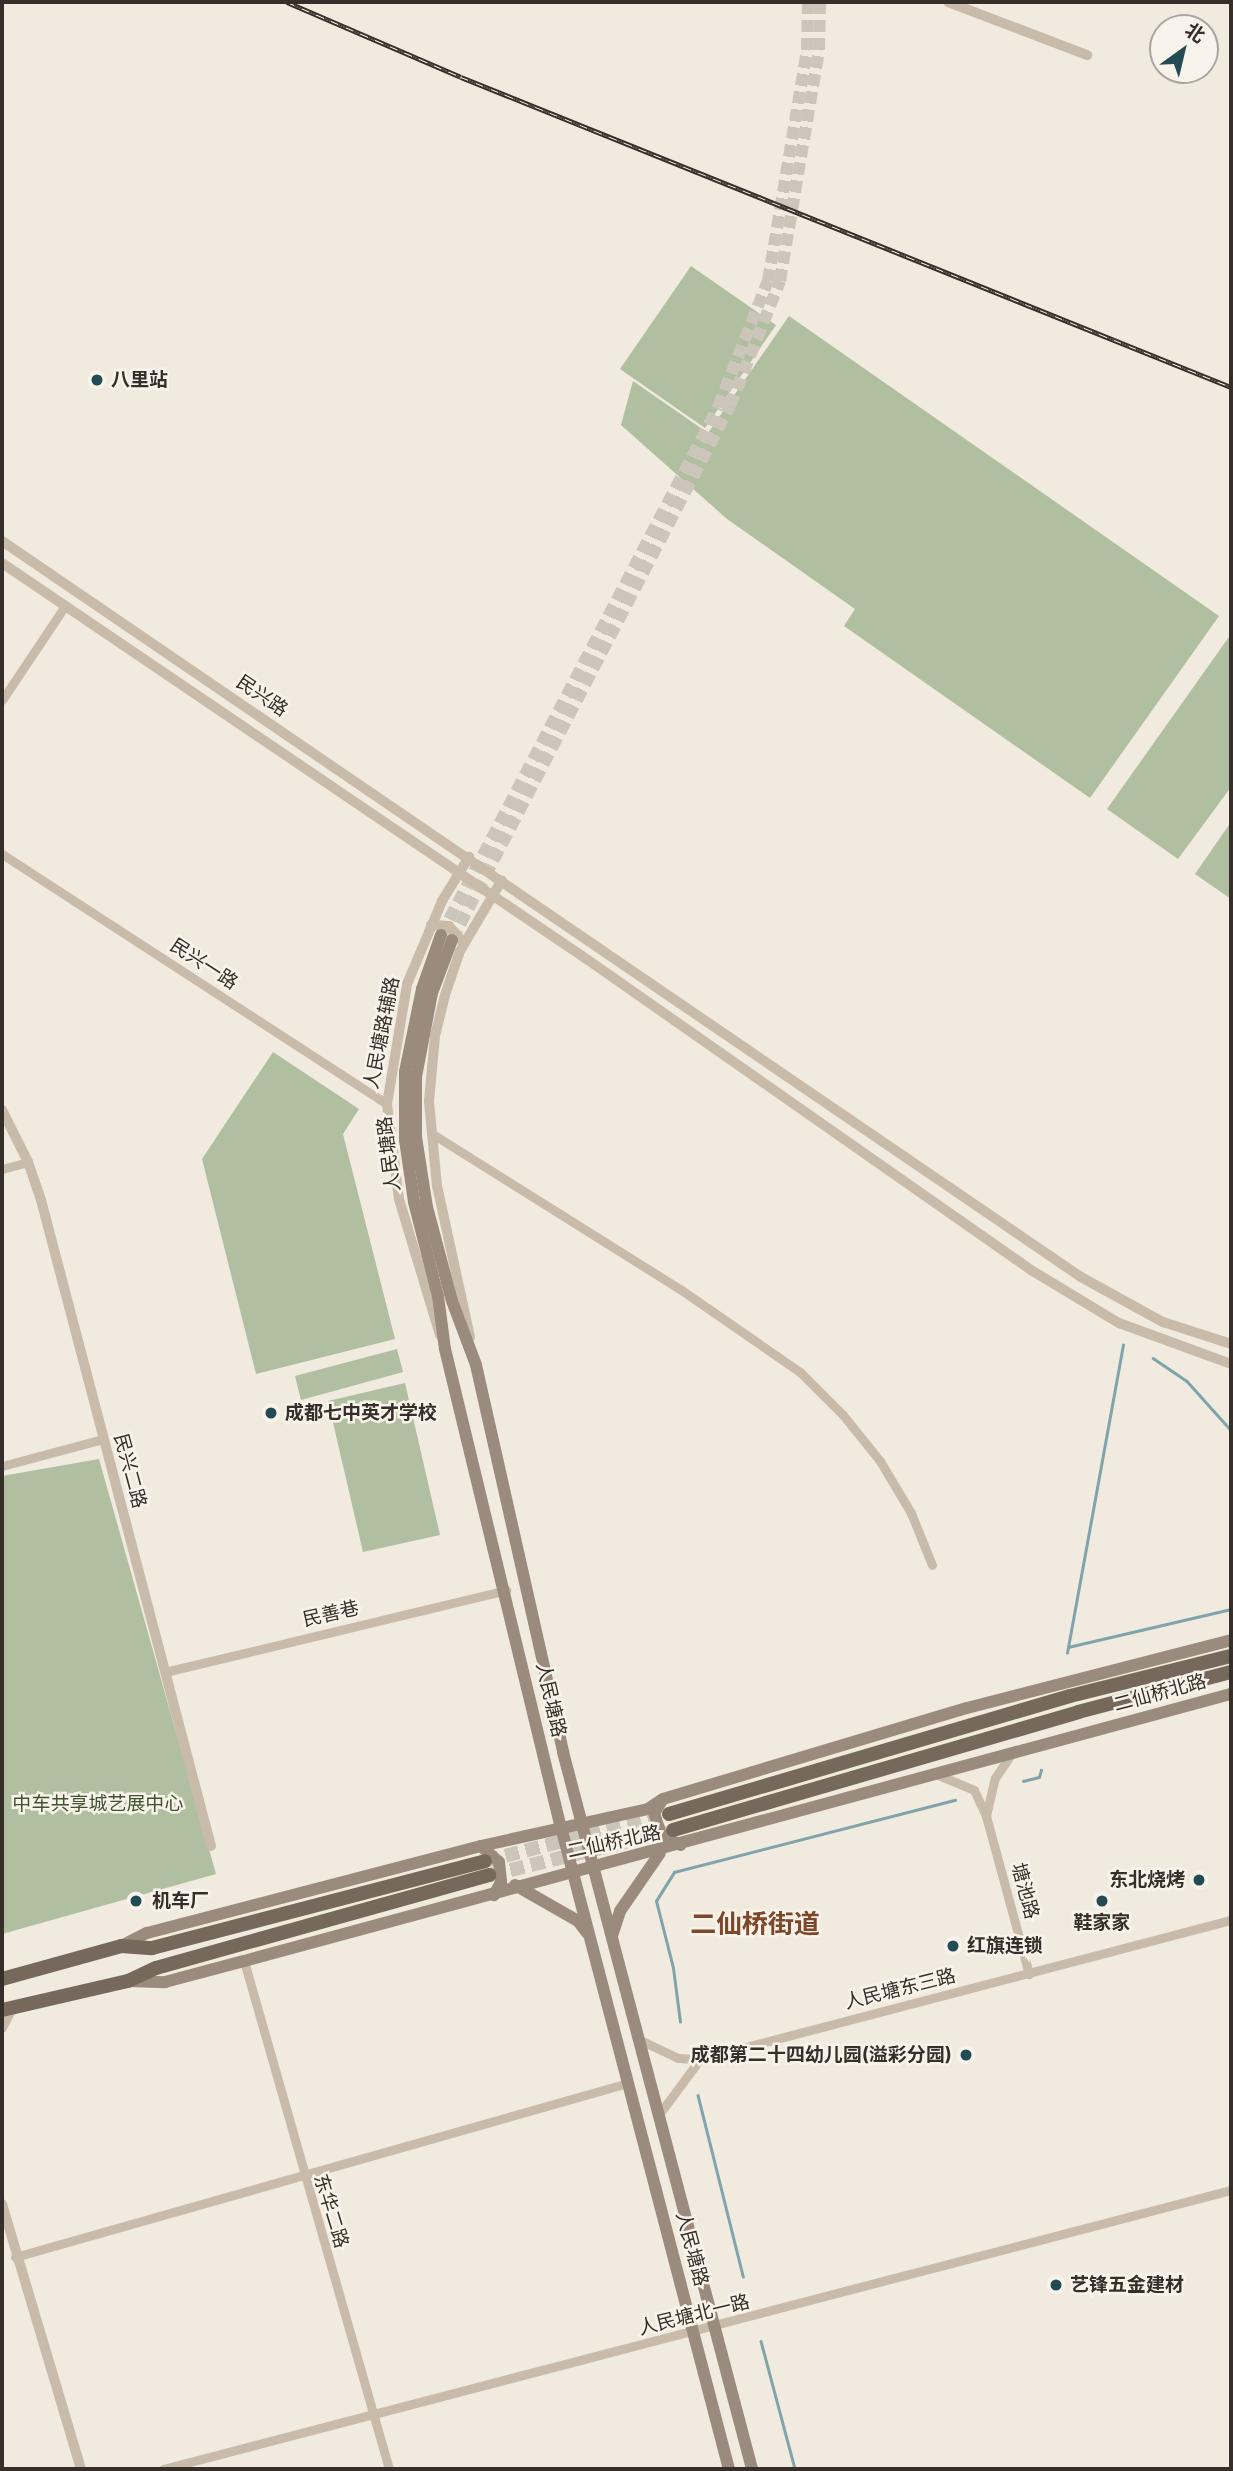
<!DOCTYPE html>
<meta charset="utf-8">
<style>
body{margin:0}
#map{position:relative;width:1233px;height:2471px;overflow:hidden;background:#f1eade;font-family:Inter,"Noto Sans SC",sans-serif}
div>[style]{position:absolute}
.green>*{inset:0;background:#b0bf9f}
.stream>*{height:2.5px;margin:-1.25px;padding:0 1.25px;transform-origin:1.25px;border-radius:1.25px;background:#7fa4ab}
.secondary-tunnel>*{height:12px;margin-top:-6px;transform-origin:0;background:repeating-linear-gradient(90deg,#ccc5ba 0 12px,transparent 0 18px)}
.primary-tunnel>*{height:14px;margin-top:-7px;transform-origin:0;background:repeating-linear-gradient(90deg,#ccc5ba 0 14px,transparent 0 21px)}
.minor>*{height:9px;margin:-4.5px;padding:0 4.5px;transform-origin:4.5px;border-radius:4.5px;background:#c8bbaa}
.tertiary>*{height:10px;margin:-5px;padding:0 5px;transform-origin:5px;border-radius:5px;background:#c8bbaa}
.secondary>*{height:12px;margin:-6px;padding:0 6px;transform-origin:6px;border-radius:6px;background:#9b8b7c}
.primary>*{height:14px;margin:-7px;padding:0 7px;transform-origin:7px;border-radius:7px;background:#77685c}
.rail>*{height:5px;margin-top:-2.5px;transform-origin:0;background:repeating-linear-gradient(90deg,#f8f3ea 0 8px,#362f29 0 16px);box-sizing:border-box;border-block:2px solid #362f29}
.dots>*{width:19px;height:19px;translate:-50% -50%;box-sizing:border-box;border:4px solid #f8f3ea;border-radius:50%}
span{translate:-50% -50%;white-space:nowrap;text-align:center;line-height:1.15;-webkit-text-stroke:5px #f8f3ea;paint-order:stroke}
.poi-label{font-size:19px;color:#362f29;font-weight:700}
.left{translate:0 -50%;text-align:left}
.right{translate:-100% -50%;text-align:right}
.street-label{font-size:19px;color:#362f29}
.park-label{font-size:19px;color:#41522f}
.district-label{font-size:26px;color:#7f4729;font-weight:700}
.frame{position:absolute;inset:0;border:4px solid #362f29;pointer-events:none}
.north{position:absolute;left:1149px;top:14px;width:70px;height:70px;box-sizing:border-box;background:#f8f3ea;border:2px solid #aaa59d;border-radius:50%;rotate:34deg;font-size:19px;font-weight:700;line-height:28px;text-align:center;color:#362f29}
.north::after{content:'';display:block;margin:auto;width:24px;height:32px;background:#224b54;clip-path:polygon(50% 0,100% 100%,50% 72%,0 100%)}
</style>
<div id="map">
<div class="green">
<i style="clip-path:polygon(691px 266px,776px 325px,705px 428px,620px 369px)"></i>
<i style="clip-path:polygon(789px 316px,1219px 616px,1090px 798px,844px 626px,855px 609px,727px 519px,621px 425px,633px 381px,708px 433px)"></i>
<i style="clip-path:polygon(1231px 634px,1231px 787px,1178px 859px,1107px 809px)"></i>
<i style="clip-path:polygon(1231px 822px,1231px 899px,1195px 874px)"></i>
<i style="clip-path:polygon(273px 1052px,359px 1109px,343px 1134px,395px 1339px,256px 1374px,202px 1159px)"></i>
<i style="clip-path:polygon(397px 1349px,403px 1372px,301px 1400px,295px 1376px)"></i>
<i style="clip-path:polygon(405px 1383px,440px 1535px,363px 1552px,328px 1401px)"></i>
<i style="clip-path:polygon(99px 1459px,216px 1874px,2px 1934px,2px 1476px)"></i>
</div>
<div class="stream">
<i style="left:1153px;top:1358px;width:41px;rotate:34.1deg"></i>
<i style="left:1187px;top:1381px;width:66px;rotate:48.1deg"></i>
<i style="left:1068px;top:1647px;width:167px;rotate:-13.1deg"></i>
<i style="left:1067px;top:1653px;width:313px;rotate:-79.7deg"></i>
<i style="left:1023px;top:1781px;width:16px;rotate:-14deg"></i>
<i style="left:1039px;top:1777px;width:7px;rotate:-74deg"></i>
<i style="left:680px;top:2022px;width:54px;rotate:-97.4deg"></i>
<i style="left:673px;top:1968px;width:69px;rotate:-104.2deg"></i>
<i style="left:656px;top:1901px;width:34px;rotate:-58deg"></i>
<i style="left:674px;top:1872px;width:290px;rotate:-14.4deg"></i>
<i style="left:698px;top:2095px;width:187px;rotate:76deg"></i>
<i style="left:761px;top:2341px;width:132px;rotate:75.1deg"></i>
</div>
<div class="secondary-tunnel">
<i style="left:441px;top:935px;width:596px;rotate:-62.32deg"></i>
<i style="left:718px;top:407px;width:136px;rotate:-68.4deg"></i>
<i style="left:768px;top:281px;width:234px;rotate:-80.4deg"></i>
<i style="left:807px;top:50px;width:48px;rotate:-88.8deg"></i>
<i style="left:452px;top:940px;width:602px;rotate:-62.5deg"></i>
<i style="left:730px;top:406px;width:135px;rotate:-68.2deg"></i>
<i style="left:780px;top:281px;width:234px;rotate:-80.4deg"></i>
<i style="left:819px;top:50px;width:48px;rotate:-88.8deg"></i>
</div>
<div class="primary-tunnel">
<i style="left:485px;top:1861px;width:190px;rotate:-14.3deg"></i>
<i style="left:490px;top:1875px;width:186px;rotate:-13.7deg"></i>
</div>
<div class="minor">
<i style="left:2px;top:700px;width:113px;rotate:-56.2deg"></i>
<i style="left:2px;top:854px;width:459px;rotate:33deg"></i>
<i style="left:431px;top:1133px;width:294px;rotate:32.1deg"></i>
<i style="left:680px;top:1289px;width:146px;rotate:34.7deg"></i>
<i style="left:800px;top:1372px;width:61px;rotate:45deg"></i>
<i style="left:843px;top:1415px;width:59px;rotate:51.2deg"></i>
<i style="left:880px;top:1461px;width:61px;rotate:59.2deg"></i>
<i style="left:911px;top:1513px;width:56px;rotate:68deg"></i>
<i style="left:2px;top:1169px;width:27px;rotate:-15deg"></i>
<i style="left:2px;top:1466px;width:105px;rotate:-15deg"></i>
<i style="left:165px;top:1672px;width:351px;rotate:-13.5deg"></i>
<i style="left:936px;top:1774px;width:41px;rotate:22.8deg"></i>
<i style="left:974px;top:1790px;width:29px;rotate:65deg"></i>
<i style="left:986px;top:1816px;width:39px;rotate:-77deg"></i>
<i style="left:995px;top:1778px;width:30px;rotate:-56deg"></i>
<i style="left:986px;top:1816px;width:164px;rotate:74.8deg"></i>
<i style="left:244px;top:1961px;width:528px;rotate:74.07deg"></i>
<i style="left:640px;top:2040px;width:42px;rotate:25.3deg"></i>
<i style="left:678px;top:2058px;width:22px;rotate:3deg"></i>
<i style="left:700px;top:2059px;width:67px;rotate:126.5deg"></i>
<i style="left:700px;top:2059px;width:549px;rotate:-14.67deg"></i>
<i style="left:15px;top:2257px;width:637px;rotate:-15.85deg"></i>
<i style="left:163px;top:2469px;width:1104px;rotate:-14.64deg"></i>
</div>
<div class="tertiary">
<i style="left:948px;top:2px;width:149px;rotate:20.9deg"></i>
<i style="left:2px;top:541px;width:1306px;rotate:34.3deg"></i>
<i style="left:1081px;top:1277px;width:94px;rotate:28.8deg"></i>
<i style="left:1163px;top:1322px;width:71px;rotate:17.9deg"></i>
<i style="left:2px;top:563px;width:708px;rotate:34.12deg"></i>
<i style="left:588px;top:960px;width:541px;rotate:34.98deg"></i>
<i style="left:1031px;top:1270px;width:103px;rotate:31.1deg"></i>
<i style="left:1119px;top:1323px;width:119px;rotate:20.1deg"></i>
<i style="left:431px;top:925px;width:18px;rotate:3deg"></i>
<i style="left:449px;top:926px;width:23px;rotate:49deg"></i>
<i style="left:2px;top:1110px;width:58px;rotate:63.4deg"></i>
<i style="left:28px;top:1162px;width:40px;rotate:71.1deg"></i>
<i style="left:41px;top:1200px;width:668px;rotate:75.26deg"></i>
<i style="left:440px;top:1335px;width:142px;rotate:-106.8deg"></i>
<i style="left:399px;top:1199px;width:96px;rotate:-97.2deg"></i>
<i style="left:387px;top:1104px;width:122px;rotate:-80.5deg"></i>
<i style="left:407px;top:984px;width:90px;rotate:-67.1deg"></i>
<i style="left:442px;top:901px;width:52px;rotate:-58.5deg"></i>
<i style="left:470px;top:1337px;width:155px;rotate:-102.3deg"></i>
<i style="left:437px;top:1186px;width:85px;rotate:-95.4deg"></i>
<i style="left:429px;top:1101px;width:65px;rotate:-84.7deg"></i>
<i style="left:435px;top:1036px;width:42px;rotate:-76.3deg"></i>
<i style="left:445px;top:995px;width:46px;rotate:-71.2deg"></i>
<i style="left:460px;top:951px;width:82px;rotate:-59.4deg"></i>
<i style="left:2px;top:2028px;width:22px;rotate:-63deg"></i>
<i style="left:2px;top:2204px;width:277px;rotate:73.4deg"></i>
</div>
<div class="secondary">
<i style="left:441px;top:935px;width:57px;rotate:109.4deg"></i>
<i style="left:422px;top:989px;width:85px;rotate:101.6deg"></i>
<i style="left:405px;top:1072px;width:68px;rotate:90deg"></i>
<i style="left:405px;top:1140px;width:63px;rotate:81.7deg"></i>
<i style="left:414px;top:1202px;width:97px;rotate:75.7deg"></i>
<i style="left:438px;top:1296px;width:53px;rotate:82.5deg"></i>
<i style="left:445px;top:1349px;width:492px;rotate:76.4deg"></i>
<i style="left:561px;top:1827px;width:664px;rotate:75.34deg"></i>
<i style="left:452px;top:940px;width:57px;rotate:110.7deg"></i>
<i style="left:432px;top:993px;width:86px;rotate:100.8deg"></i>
<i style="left:416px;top:1077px;width:60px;rotate:90deg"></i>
<i style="left:416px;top:1137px;width:71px;rotate:81.1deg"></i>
<i style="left:427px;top:1207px;width:97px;rotate:75.1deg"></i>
<i style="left:452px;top:1301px;width:68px;rotate:69.4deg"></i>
<i style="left:476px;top:1365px;width:397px;rotate:77.3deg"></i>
<i style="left:563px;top:1752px;width:741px;rotate:75.23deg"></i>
<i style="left:661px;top:1802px;width:13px;rotate:122deg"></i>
<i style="left:654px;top:1813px;width:23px;rotate:72deg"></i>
<i style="left:661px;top:1835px;width:22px;rotate:27deg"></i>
<i style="left:481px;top:1846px;width:24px;rotate:42deg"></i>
<i style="left:499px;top:1862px;width:20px;rotate:84deg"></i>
<i style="left:501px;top:1882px;width:15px;rotate:118deg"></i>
<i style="left:515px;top:1885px;width:73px;rotate:29.7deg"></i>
<i style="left:578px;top:1921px;width:15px;rotate:53deg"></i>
<i style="left:612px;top:1936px;width:26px;rotate:-72deg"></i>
<i style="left:620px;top:1911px;width:70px;rotate:-55.4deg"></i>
<i style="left:121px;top:1946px;width:29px;rotate:-27deg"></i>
<i style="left:147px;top:1933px;width:345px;rotate:-14.6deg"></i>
<i style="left:481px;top:1846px;width:171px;rotate:-12.5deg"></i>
<i style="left:648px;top:1809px;width:18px;rotate:-34deg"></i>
<i style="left:663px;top:1799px;width:317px;rotate:-16.7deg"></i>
<i style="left:967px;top:1708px;width:273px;rotate:-14.4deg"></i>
<i style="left:129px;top:1981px;width:36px;rotate:2deg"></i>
<i style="left:165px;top:1982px;width:82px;rotate:-14.9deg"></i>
<i style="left:244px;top:1961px;width:1022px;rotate:-15.14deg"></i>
</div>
<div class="primary">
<i style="left:669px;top:1814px;width:418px;rotate:-16.4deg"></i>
<i style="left:1070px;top:1696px;width:166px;rotate:-14deg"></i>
<i style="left:673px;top:1830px;width:422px;rotate:-16.2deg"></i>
<i style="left:1078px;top:1712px;width:158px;rotate:-14.7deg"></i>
<i style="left:2px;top:1979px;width:123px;rotate:-15.5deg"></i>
<i style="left:121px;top:1946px;width:31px;rotate:4deg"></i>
<i style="left:152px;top:1948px;width:344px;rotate:-14.6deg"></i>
<i style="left:2px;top:2010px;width:129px;rotate:-13deg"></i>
<i style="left:128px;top:1981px;width:31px;rotate:-25deg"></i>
<i style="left:156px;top:1968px;width:346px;rotate:-15.6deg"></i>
</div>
<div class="rail">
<i style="left:287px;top:2px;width:189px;rotate:23.3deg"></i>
<i style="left:461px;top:77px;width:830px;rotate:21.93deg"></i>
</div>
<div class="dots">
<i style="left:97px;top:380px;background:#224b54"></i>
<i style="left:271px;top:1413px;background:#224b54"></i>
<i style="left:1199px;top:1880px;background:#224b54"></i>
<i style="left:136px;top:1901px;background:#224b54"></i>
<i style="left:1102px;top:1901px;background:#224b54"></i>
<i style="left:953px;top:1946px;background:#224b54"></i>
<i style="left:966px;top:2055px;background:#224b54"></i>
<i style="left:1056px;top:2285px;background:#224b54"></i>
</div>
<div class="poi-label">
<span class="left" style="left:111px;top:380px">八里站</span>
<span class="left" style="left:285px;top:1413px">成都七中英才学校</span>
<span class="right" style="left:1185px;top:1880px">东北烧烤</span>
<span class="left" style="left:152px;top:1901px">机车厂</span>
<span style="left:1102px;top:1923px">鞋家家</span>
<span class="left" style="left:967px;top:1946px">红旗连锁</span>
<span class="right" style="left:952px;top:2055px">成都第二十四幼儿园(溢彩分园)</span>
<span class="left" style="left:1070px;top:2285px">艺锋五金建材</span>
</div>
<div class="street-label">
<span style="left:262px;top:696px;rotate:34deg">民兴路</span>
<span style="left:204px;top:964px;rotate:33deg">民兴一路</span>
<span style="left:382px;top:1033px;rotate:-79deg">人民塘路辅路</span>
<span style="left:389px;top:1154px;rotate:-97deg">人民塘路</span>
<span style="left:130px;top:1471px;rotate:75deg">民兴二路</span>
<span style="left:331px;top:1614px;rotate:-13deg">民善巷</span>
<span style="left:1160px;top:1693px;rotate:-15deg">二仙桥北路</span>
<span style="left:551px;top:1700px;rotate:77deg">人民塘路</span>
<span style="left:614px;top:1842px;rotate:-12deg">二仙桥北路</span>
<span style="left:1025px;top:1891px;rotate:75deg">塘池路</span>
<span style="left:900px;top:1989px;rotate:-14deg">人民塘东三路</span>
<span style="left:331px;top:2211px;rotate:73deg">东华二路</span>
<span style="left:692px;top:2249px;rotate:75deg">人民塘路</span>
<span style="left:694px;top:2315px;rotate:-14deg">人民塘北一路</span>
</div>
<div class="park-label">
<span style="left:98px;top:1804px">中车共享城艺展中心</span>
</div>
<div class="district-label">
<span style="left:755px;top:1924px">二仙桥街道</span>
</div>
<div class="frame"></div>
<div class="north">北</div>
</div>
